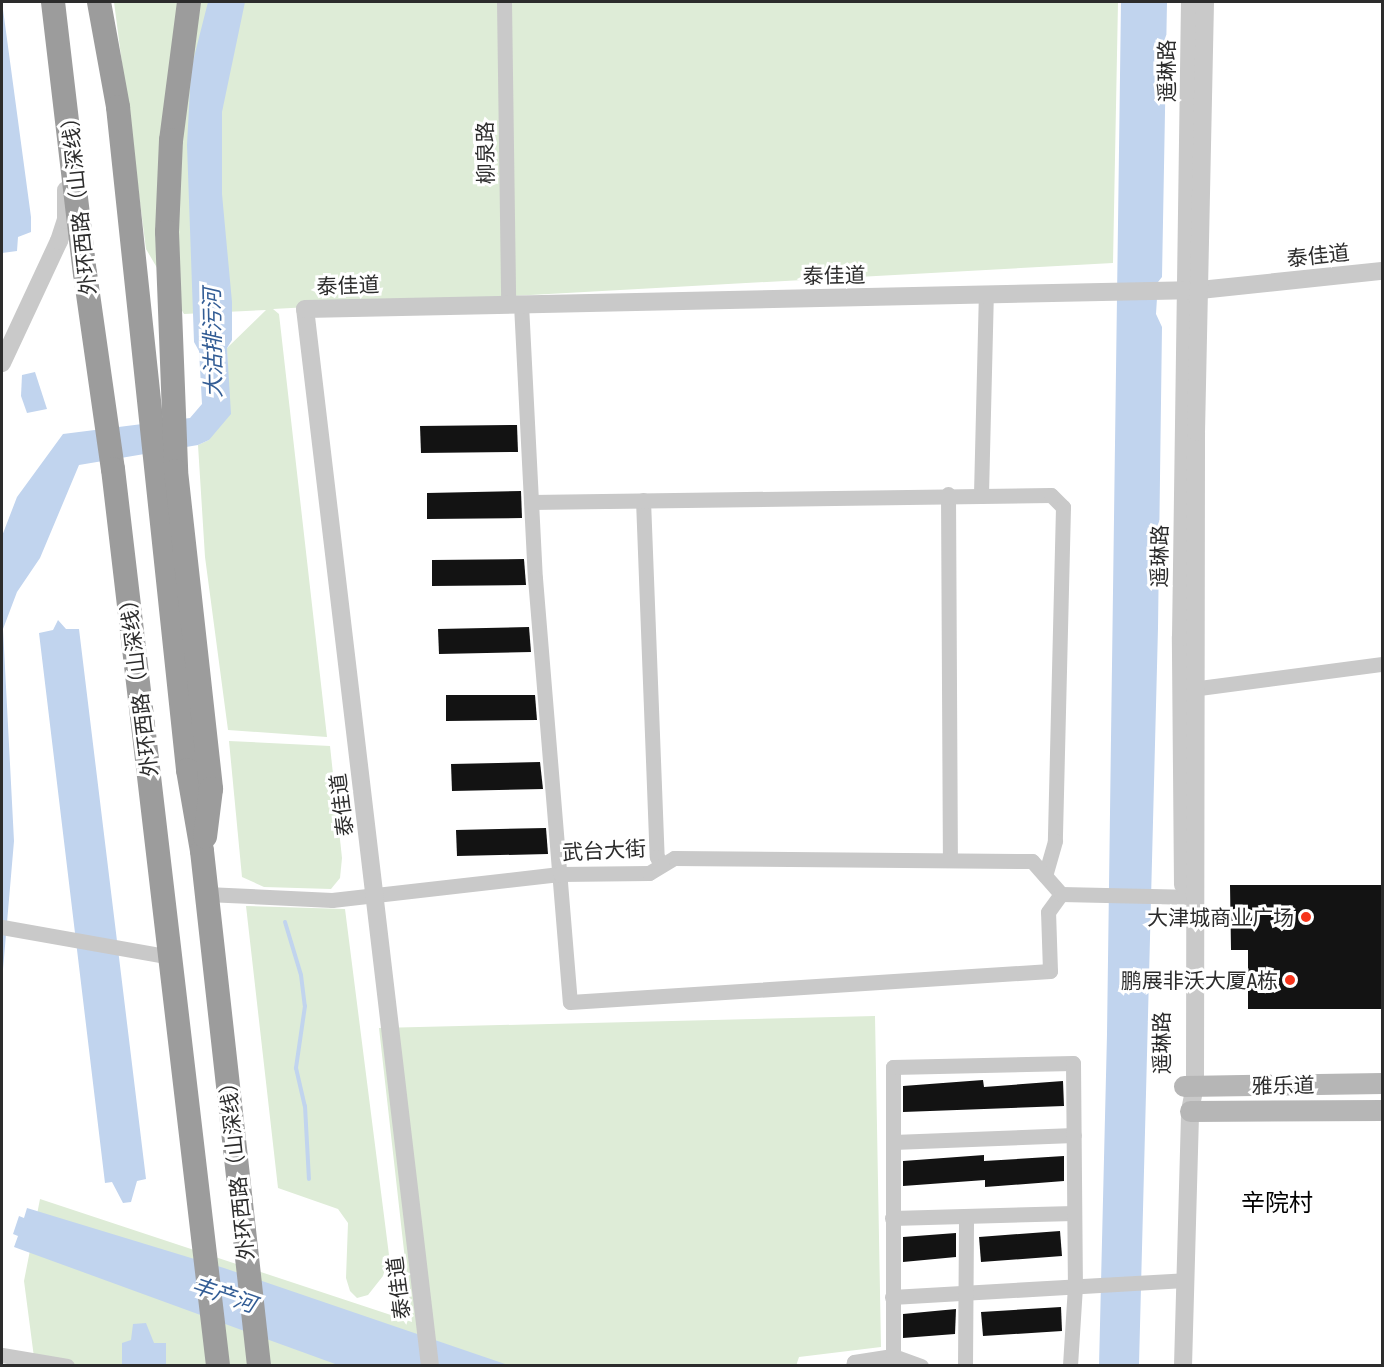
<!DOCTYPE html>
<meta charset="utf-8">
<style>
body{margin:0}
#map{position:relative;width:1384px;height:1367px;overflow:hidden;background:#fff;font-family:"Asap Condensed","Noto Sans SC",sans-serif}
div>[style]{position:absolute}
.green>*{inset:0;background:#deecd7}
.water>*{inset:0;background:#c1d4ee}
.stream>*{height:4px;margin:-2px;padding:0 2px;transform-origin:2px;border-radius:2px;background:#c1d4ee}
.building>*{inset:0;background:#131313}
.minor>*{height:15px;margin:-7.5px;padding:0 7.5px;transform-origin:7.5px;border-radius:7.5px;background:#c9c9c9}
.tertiary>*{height:18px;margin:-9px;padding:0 9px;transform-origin:9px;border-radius:9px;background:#c9c9c9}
.secondary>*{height:21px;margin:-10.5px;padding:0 10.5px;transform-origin:10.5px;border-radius:10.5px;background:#b6b6b6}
.trunk>*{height:24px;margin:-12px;padding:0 12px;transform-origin:12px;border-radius:12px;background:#9c9c9c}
.dots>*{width:16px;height:16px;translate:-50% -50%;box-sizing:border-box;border:3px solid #fff;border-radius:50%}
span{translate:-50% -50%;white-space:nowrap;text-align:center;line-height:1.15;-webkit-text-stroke:6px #fff;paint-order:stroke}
.street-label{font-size:21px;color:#2c2c2c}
.poi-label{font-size:21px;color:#2c2c2c}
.right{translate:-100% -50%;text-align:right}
.water-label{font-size:22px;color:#335d95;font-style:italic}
.quarter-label{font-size:24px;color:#000}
.frame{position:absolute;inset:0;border:3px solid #2c2c2c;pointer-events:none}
</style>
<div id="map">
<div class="green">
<i style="clip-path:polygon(114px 2px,1118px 2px,1113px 263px,273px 309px,279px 314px,327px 737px,228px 730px,205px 557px,198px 445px,209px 440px,228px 379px,227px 348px,266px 310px,184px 314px,146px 249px)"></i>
<i style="clip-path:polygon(229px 741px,330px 746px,342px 858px,340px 878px,331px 889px,264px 887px,242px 877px)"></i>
<i style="clip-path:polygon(246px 906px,345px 909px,389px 1255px,383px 1276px,368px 1295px,357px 1298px,350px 1291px,346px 1278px,348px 1223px,338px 1209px,278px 1188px)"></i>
<i style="clip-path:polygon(875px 1016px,881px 1347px,799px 1357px,796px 1366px,35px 1365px,24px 1281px,40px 1199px,412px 1322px,379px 1028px)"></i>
</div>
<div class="water">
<i style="clip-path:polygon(2px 2px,31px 217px,31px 232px,18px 237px,17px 251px,2px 253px)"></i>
<i style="clip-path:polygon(208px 2px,245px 2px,222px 112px,222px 194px,232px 302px,232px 340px,227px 348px,231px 414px,209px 440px,198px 445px,79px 465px,40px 558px,17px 592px,3px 629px,14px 841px,2px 981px,2px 536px,17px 497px,63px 434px,190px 418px,202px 404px,199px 351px,194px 342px,187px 145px,191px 69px)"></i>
<i style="clip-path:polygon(1121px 2px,1167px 2px,1162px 277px,1158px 282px,1156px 314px,1162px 327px,1158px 628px,1139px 1365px,1099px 1366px,1107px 1034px)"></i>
<i style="clip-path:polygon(35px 372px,47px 409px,27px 413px,21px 396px,22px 375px)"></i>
<i style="clip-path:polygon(58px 620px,66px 629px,79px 629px,146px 1179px,137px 1181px,131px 1202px,123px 1203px,112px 1182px,105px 1183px,39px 633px,53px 630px)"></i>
<i style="clip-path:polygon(27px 1208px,224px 1268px,508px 1365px,338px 1365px,14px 1247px,18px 1236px,13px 1234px,19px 1216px,24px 1218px)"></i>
<i style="clip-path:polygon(146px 1323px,154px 1343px,166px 1343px,166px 1365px,122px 1365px,122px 1343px,131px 1340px,133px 1324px)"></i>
</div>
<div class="stream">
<i style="left:285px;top:922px;width:55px;rotate:73.2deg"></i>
<i style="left:301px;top:975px;width:31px;rotate:83deg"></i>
<i style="left:305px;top:1006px;width:63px;rotate:98.3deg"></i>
<i style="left:296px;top:1068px;width:39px;rotate:77deg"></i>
<i style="left:305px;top:1106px;width:73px;rotate:86.9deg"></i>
</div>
<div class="building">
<i style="clip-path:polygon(517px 425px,518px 452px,421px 453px,420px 426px)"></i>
<i style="clip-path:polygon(521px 491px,522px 518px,427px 519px,427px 493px)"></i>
<i style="clip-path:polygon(524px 559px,526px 585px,432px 586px,432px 560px)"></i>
<i style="clip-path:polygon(529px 627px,531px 652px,439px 654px,438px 629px)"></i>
<i style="clip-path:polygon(446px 695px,535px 695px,537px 720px,446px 721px)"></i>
<i style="clip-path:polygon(540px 762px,543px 789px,452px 791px,451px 764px)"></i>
<i style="clip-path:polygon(546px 828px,548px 854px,457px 856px,456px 830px)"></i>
<i style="clip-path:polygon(1230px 885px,1383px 885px,1383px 1009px,1248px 1009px,1248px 950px,1231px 950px)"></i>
<i style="clip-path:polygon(983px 1080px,984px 1087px,1063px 1081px,1064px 1106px,903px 1112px,903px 1086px)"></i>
<i style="clip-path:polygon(984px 1155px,984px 1161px,1064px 1156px,1064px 1181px,985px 1187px,985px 1180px,903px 1186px,903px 1161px)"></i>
<i style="clip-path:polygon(1060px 1231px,1062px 1256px,981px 1262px,979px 1237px)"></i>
<i style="clip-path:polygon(956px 1233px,956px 1257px,903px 1262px,903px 1237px)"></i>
<i style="clip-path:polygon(1061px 1307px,1062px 1331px,983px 1336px,981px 1312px)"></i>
<i style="clip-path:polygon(956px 1309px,955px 1334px,903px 1338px,903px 1314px)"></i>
</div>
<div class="minor">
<i style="left:504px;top:2px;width:302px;rotate:89.2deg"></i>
<i style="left:521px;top:304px;width:274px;rotate:87.1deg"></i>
<i style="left:535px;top:578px;width:425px;rotate:85.3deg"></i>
<i style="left:570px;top:1002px;width:481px;rotate:-3.7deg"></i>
<i style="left:1050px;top:971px;width:59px;rotate:-91.9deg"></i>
<i style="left:1048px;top:912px;width:22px;rotate:-54deg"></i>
<i style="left:948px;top:494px;width:366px;rotate:89.7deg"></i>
<i style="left:981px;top:494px;width:200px;rotate:-88.6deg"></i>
<i style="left:643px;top:500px;width:357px;rotate:87.8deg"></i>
<i style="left:657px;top:857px;width:9px;rotate:63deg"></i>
<i style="left:531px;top:502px;width:520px;rotate:-0.77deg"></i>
<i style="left:1051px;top:495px;width:17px;rotate:45deg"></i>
<i style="left:1063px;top:507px;width:334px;rotate:91.4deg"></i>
<i style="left:1055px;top:841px;width:36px;rotate:106deg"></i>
<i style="left:1184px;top:690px;width:200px;rotate:-7.5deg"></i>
<i style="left:206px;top:894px;width:126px;rotate:2.7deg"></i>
<i style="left:332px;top:900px;width:229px;rotate:-6.5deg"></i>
<i style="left:560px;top:874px;width:89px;rotate:-0.6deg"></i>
<i style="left:649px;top:873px;width:29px;rotate:-31deg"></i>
<i style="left:674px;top:858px;width:358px;rotate:0.5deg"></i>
<i style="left:1032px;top:861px;width:44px;rotate:48.7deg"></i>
<i style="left:1061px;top:894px;width:134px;rotate:1.3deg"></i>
<i style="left:2px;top:927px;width:171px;rotate:10.1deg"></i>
<i style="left:893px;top:1142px;width:181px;rotate:-2.2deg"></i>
<i style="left:892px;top:1218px;width:182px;rotate:-1.6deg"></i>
<i style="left:892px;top:1297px;width:293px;rotate:-3.3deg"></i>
<i style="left:2px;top:1355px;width:66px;rotate:9.6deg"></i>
<i style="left:853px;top:1366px;width:4px;rotate:-76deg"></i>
<i style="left:854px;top:1362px;width:39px;rotate:-9deg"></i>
<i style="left:921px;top:1366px;width:30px;rotate:-160deg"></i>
<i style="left:893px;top:1356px;width:289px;rotate:-90deg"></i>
<i style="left:893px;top:1067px;width:180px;rotate:-1.3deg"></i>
<i style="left:1073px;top:1063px;width:223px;rotate:89.5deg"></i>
<i style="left:1075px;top:1286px;width:80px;rotate:93.6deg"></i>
<i style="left:965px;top:1366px;width:150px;rotate:-89.6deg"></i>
</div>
<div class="tertiary">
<i style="left:2px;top:363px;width:135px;rotate:-65deg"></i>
<i style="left:59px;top:241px;width:22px;rotate:-72deg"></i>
<i style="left:66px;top:220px;width:30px;rotate:-90deg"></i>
<i style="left:1183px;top:885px;width:248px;rotate:-90.5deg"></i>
<i style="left:1181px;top:637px;width:635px;rotate:-89.19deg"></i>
<i style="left:430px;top:1366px;width:1064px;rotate:-96.74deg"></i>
<i style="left:305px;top:309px;width:895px;rotate:-1.22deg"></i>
<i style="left:1200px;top:290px;width:183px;rotate:-6deg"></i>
<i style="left:1183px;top:1366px;width:255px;rotate:-88.4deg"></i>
<i style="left:1190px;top:1111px;width:25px;rotate:-79deg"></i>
<i style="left:1195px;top:1086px;width:654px;rotate:-89.91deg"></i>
<i style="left:1196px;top:432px;width:430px;rotate:-88.8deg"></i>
</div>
<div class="secondary">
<i style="left:1184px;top:1086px;width:198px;rotate:-0.9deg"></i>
<i style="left:1190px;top:1111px;width:192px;rotate:-0.3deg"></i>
</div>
<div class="trunk">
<i style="left:53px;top:2px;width:273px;rotate:83.3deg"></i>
<i style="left:85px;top:273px;width:198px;rotate:81.9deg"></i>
<i style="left:113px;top:469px;width:903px;rotate:83.32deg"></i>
<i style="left:99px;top:2px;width:107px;rotate:79.7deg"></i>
<i style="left:118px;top:107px;width:667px;rotate:83.97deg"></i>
<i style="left:188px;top:770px;width:82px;rotate:80.2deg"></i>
<i style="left:202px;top:851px;width:518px;rotate:83.68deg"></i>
<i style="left:189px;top:2px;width:139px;rotate:97.4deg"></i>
<i style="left:171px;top:140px;width:92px;rotate:92.5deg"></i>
<i style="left:167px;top:232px;width:239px;rotate:87.8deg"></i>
<i style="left:176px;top:471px;width:320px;rotate:83.7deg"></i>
<i style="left:211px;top:789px;width:48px;rotate:97.1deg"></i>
</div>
<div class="dots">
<i style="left:1306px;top:917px;background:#f6341b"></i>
<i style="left:1290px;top:980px;background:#f6341b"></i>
</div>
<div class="street-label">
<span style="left:1166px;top:71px;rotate:-90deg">遥琳路</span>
<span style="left:485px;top:153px;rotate:-91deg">柳泉路</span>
<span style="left:78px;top:201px;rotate:-96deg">外环西路（山深线）</span>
<span style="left:1318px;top:255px;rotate:-6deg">泰佳道</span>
<span style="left:834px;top:275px;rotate:-1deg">泰佳道</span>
<span style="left:348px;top:285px;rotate:-2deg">泰佳道</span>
<span style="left:1159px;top:556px;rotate:-89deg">遥琳路</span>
<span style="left:138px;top:683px;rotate:-97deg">外环西路（山深线）</span>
<span style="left:341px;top:805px;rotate:-97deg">泰佳道</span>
<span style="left:604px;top:850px;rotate:-3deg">武台大街</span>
<span style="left:1161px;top:1043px;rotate:-90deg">遥琳路</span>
<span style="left:1283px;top:1085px;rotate:-1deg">雅乐道</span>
<span style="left:236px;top:1166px;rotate:-96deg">外环西路（山深线）</span>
<span style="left:398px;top:1288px;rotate:-97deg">泰佳道</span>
</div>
<div class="poi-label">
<span class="right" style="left:1294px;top:917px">大津城商业广场</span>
<span class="right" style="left:1278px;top:980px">鹏展非沃大厦A栋</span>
</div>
<div class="water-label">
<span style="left:213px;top:343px;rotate:-91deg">大沽排污河</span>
<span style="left:224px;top:1295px;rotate:19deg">丰产河</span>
</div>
<div class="quarter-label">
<span style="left:1277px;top:1203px">辛院村</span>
</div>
<div class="frame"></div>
</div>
